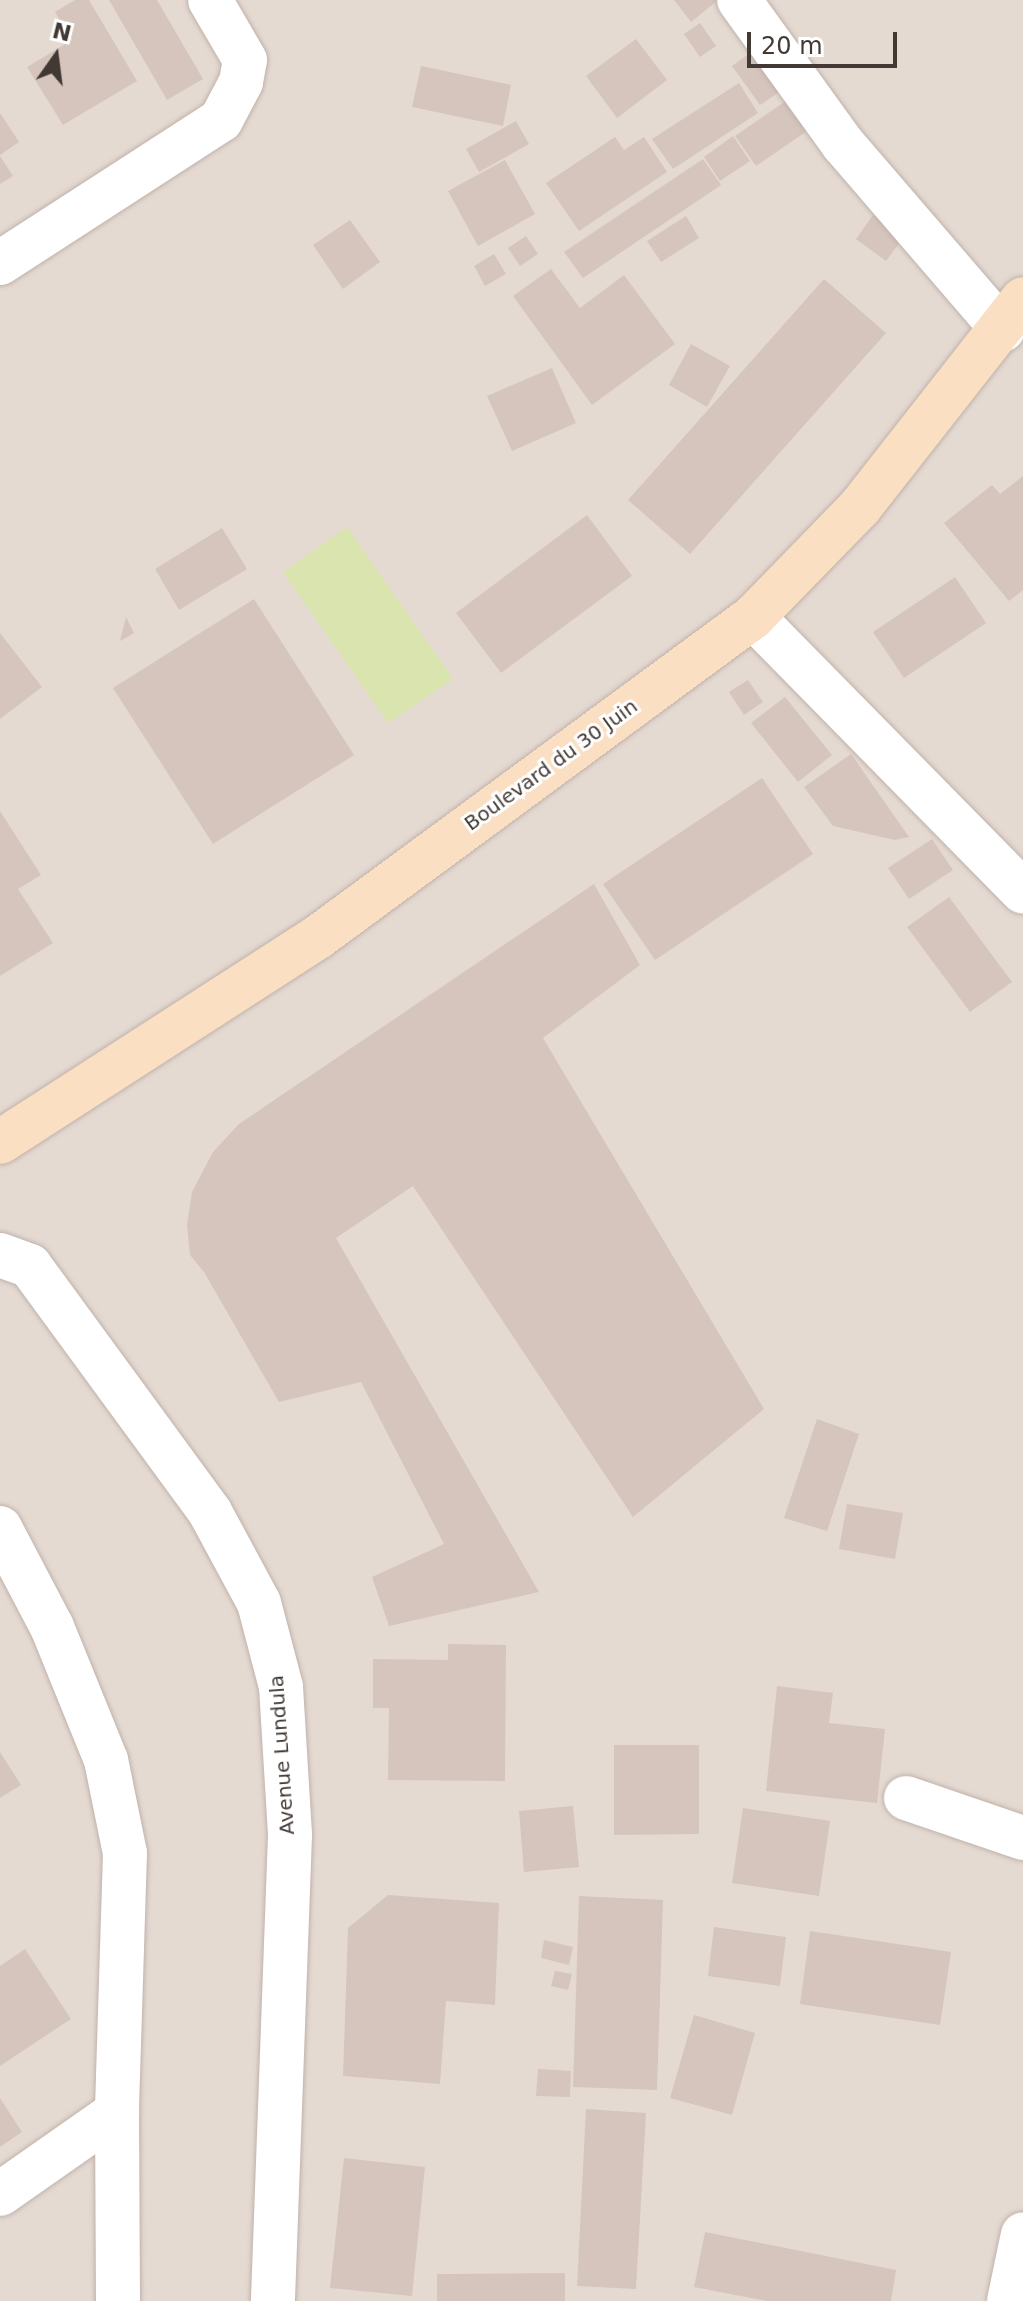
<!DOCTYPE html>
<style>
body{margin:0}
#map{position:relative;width:1023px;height:2301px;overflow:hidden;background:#f1eae4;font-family:"DejaVu Sans",sans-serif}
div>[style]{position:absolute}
.residential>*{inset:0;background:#e5dad2}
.green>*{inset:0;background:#d9e4ae}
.building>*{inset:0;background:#d5c5bd}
.roads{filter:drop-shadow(0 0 2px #bfb2aa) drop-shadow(0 0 2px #bfb2aa)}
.street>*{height:44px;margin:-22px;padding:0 22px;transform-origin:22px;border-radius:22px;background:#fff}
.secondary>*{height:44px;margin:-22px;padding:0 22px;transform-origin:22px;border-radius:22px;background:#fbdfc3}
span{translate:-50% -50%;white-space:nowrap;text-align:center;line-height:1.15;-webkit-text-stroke:6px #fff;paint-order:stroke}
.street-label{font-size:20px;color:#423934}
.north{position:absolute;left:16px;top:16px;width:80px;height:80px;-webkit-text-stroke:6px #fff;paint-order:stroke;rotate:14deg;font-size:22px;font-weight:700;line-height:32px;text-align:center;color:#423934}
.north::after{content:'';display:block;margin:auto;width:28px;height:36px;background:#423934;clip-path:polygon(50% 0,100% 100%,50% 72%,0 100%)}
.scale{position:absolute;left:747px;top:32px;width:150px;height:36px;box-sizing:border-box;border:4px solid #423934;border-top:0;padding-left:10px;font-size:24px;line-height:28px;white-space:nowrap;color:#423934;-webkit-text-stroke:6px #fff;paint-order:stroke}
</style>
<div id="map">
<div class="residential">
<i style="clip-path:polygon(0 0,1023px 0,1023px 2301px,0 2301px)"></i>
</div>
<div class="green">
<i style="clip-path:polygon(347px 527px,453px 679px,388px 723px,283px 572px)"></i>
</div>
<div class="building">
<i style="clip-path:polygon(75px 0,89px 0,137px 81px,63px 125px,27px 67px,72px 40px,55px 12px)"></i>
<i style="clip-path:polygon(109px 0,157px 0,203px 79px,167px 100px)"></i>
<i style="clip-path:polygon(674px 0,718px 0,691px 22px)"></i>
<i style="clip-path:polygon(700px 23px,716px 46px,700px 57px,684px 34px)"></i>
<i style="clip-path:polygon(636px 39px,667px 80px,617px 118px,586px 76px)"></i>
<i style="clip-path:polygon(757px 48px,785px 88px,760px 105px,732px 66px)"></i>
<i style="clip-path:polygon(421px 66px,511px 85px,503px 126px,412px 107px)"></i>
<i style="clip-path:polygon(739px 83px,758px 113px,673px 169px,652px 139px)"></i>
<i style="clip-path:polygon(790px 98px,810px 129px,756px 166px,735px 136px)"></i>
<i style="clip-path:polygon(0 113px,19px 142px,0 155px)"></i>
<i style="clip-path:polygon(516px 121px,529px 144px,479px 172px,466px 149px)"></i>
<i style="clip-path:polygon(733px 136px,750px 161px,720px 181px,704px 157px)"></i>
<i style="clip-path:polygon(615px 137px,624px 150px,644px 137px,667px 172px,579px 231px,546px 183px)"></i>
<i style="clip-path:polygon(0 156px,13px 176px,0 184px)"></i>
<i style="clip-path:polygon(703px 159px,721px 185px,583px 278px,564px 252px)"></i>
<i style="clip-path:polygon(505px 160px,535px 214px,478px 246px,448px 191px)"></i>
<i style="clip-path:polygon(873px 215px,903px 238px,886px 261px,856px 239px)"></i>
<i style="clip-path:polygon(686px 216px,699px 238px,661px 262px,647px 241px)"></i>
<i style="clip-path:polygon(350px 220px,380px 262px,343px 289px,313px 245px)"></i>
<i style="clip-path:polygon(526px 236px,538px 254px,520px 266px,508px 248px)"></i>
<i style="clip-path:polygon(494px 254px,506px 274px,485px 286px,474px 266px)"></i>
<i style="clip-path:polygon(551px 269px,580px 308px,624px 275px,675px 344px,592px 405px,513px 296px)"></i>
<i style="clip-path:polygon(824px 279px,886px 333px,690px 554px,628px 500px)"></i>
<i style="clip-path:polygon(691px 344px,730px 366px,707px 407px,669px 385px)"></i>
<i style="clip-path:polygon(552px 368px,576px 423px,512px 451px,487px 396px)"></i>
<i style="clip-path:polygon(1023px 476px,1023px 590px,1009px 601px,944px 523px,992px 485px,1000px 494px)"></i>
<i style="clip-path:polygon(587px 515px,632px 576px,501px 673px,456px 613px)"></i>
<i style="clip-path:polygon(222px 528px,247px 569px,179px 610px,155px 569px)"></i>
<i style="clip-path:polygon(955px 577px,986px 623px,904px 678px,873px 632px)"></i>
<i style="clip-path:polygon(254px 599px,354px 755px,213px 844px,113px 688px)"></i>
<i style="clip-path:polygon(126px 617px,134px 633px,120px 641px)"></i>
<i style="clip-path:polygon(0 633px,42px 687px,0 719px)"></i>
<i style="clip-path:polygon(748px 680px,763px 702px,744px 715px,729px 692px)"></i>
<i style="clip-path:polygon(785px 697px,832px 755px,798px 782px,751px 723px)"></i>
<i style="clip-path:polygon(851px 754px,909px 837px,895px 840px,833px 826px,804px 787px)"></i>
<i style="clip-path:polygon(762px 778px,813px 854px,655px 960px,603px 884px)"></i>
<i style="clip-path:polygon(0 811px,41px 875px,18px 889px,53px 943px,0 976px)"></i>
<i style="clip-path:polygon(932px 839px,953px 870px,909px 899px,888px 868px)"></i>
<i style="clip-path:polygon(594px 884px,640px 965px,543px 1038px,764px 1409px,633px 1517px,413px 1186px,336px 1238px,539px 1592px,389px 1626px,372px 1577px,444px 1544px,361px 1382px,279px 1402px,204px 1272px,190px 1255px,187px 1225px,192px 1192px,213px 1152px,239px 1124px)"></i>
<i style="clip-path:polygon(949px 897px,1012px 982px,970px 1012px,907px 927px)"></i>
<i style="clip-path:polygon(817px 1419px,859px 1434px,827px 1531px,784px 1518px)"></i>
<i style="clip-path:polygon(847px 1504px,903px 1513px,895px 1559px,839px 1549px)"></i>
<i style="clip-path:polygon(448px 1644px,506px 1645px,505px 1781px,388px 1780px,389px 1708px,373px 1708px,373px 1659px,448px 1660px)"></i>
<i style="clip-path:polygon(777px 1686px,833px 1693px,829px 1723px,885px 1729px,877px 1803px,766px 1791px)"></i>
<i style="clip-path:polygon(614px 1745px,699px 1745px,699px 1834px,614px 1835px)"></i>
<i style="clip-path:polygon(0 1752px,21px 1785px,0 1798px)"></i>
<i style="clip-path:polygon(573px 1806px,579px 1867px,524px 1872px,519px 1811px)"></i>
<i style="clip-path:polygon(743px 1808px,830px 1821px,819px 1896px,732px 1883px)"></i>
<i style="clip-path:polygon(388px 1895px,499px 1903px,495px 2005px,446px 2001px,440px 2084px,343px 2076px,348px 1928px)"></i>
<i style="clip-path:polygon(579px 1896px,663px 1900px,657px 2090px,573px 2087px)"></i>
<i style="clip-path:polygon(714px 1927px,786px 1937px,780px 1986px,708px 1976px)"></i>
<i style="clip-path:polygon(810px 1931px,951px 1952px,940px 2025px,800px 2004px)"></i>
<i style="clip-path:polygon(544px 1940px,573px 1947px,569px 1965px,541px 1958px)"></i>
<i style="clip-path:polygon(25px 1949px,71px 2019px,0 2066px,0 1966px)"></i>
<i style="clip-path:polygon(555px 1971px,572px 1974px,568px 1990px,551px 1986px)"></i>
<i style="clip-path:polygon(694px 2015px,755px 2033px,732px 2115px,670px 2098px)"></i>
<i style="clip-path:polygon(538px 2069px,571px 2071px,570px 2097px,536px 2096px)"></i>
<i style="clip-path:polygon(0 2098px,22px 2132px,0 2147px)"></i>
<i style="clip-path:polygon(586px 2109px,646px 2113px,636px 2289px,577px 2286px)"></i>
<i style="clip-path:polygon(344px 2158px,425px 2167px,412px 2296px,330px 2288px)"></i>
<i style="clip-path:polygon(705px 2232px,896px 2270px,891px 2301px,767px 2301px,694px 2287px)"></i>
<i style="clip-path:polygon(565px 2273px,565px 2301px,437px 2301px,437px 2274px)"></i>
</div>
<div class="roads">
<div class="street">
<i style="left:739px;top:0;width:178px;rotate:54.2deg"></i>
<i style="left:843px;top:144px;width:245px;rotate:49.3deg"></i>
<i style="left:0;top:263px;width:263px;rotate:-32.9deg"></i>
<i style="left:221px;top:120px;width:43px;rotate:-62.2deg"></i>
<i style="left:241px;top:82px;width:22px;rotate:-80deg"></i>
<i style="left:245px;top:60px;width:69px;rotate:-120.3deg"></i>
<i style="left:753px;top:617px;width:385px;rotate:45.5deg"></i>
<i style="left:0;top:1255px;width:32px;rotate:20deg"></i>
<i style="left:30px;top:1266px;width:305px;rotate:53.8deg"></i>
<i style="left:210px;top:1512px;width:103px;rotate:61.7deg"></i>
<i style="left:259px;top:1603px;width:87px;rotate:75.3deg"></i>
<i style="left:281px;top:1687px;width:148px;rotate:86.5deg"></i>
<i style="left:290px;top:1835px;width:466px;rotate:92.1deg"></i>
<i style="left:0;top:1528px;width:112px;rotate:62.3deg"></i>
<i style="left:52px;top:1627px;width:144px;rotate:67.9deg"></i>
<i style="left:106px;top:1760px;width:95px;rotate:78.5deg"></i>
<i style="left:125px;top:1853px;width:259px;rotate:91.8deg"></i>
<i style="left:117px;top:2112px;width:189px;rotate:89.7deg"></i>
<i style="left:906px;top:1798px;width:124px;rotate:18.9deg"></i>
<i style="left:0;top:2194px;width:143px;rotate:-35deg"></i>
<i style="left:1009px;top:2301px;width:68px;rotate:-78.2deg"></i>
</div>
<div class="secondary">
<i style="left:0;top:1142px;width:378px;rotate:-32.8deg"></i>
<i style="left:318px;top:937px;width:540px;rotate:-36.34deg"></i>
<i style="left:753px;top:617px;width:153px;rotate:-45.8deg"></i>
<i style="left:860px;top:507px;width:264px;rotate:-51.9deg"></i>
</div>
</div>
<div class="street-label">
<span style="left:551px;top:765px;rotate:-36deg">Boulevard du 30 Juin</span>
<span style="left:282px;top:1755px;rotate:-94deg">Avenue Lundula</span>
</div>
<div class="north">N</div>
<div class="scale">20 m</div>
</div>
